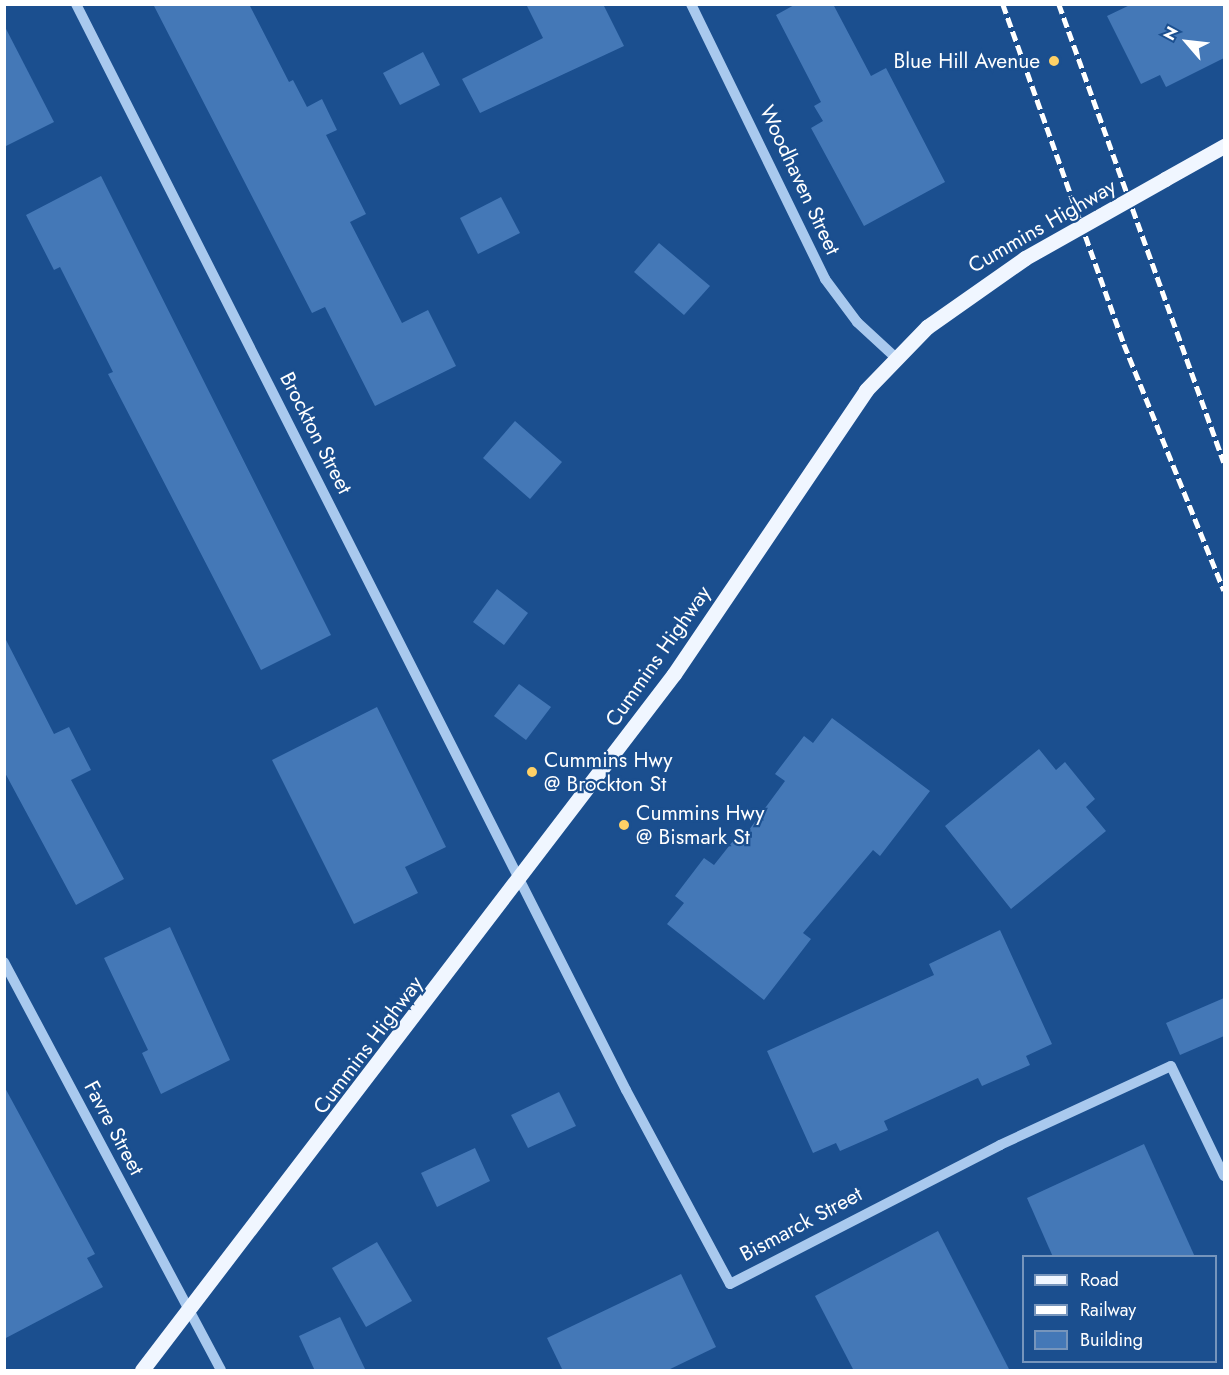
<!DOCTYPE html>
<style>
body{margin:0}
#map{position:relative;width:1229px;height:1375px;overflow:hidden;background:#1b4f8f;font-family:Jost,sans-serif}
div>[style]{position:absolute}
.building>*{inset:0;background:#4478b7}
.minor>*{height:10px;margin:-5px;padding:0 5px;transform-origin:5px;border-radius:5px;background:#a9c9ee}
.major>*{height:15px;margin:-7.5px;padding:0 7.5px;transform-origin:7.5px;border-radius:7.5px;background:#f0f6ff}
.rail>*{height:4.5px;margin-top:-2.25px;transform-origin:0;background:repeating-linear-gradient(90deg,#fff 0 10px,transparent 0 14.5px)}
.major-bridge>*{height:15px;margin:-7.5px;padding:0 7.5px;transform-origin:7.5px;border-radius:7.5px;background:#f0f6ff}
.dots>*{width:16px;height:16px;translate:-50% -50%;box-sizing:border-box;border:3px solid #1b4f8f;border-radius:50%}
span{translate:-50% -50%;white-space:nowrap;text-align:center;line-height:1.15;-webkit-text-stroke:4.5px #1b4f8f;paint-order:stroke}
.poi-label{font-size:21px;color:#fff}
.right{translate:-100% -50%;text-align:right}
.left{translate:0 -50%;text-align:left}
.street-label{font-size:21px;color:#fff}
.frame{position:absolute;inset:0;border:6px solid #fff;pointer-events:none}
.legend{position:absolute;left:1022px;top:1255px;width:195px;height:108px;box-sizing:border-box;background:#1b4f8f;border:2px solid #7695bc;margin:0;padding:8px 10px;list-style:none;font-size:18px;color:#fff}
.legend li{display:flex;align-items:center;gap:12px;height:30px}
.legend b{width:30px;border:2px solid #7695bc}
.north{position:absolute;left:1157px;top:12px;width:60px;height:60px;-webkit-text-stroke:4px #1b4f8f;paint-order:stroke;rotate:298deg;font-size:16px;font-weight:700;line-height:24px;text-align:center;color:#fff}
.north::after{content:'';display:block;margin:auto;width:21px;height:27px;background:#fff;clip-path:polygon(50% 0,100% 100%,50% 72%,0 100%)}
</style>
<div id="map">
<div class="building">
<i style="clip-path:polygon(153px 4px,249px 4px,289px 82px,293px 80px,307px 107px,322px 99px,337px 130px,326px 135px,366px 214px,350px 222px,402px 323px,428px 310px,456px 366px,375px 406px,325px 307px,312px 313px)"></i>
<i style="clip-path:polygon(526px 4px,603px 4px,624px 46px,480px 113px,462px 79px,543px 38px)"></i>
<i style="clip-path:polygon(796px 4px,833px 4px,871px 76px,886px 68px,945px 182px,864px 226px,811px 128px,823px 121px,814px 106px,821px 102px,776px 15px)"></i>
<i style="clip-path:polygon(1132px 4px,1224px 4px,1224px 58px,1166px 87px,1160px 75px,1141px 84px,1107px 16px)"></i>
<i style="clip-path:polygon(4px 25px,54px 122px,4px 147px)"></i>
<i style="clip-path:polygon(423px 52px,440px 85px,400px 105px,383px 73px)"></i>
<i style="clip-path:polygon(101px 176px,331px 635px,261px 670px,108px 374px,113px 372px,60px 267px,54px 270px,26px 215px)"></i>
<i style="clip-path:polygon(501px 197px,520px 233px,478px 254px,460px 218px)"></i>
<i style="clip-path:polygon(659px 243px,710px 286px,684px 315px,634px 272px)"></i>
<i style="clip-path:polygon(515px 421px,562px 462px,530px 499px,483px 458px)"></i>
<i style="clip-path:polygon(497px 589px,528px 613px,504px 645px,473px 622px)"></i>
<i style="clip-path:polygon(4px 636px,54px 734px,69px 727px,91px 770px,71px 780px,124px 879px,76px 905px,4px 771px)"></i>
<i style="clip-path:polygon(519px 684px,551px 707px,526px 740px,494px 716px)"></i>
<i style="clip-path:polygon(377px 707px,446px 847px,405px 867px,418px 893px,354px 924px,272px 760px)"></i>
<i style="clip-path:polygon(832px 718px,930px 791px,880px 856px,873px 850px,803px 933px,811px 939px,764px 1000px,667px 924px,684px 903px,675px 896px,704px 858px,714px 865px,733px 841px,738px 845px,785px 781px,775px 774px,804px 736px,813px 743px)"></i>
<i style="clip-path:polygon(1039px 749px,1056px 770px,1065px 762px,1095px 799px,1086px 807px,1106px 831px,1011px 909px,945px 826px)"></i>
<i style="clip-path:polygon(170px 927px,230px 1060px,161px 1094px,142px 1053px,148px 1050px,104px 958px)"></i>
<i style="clip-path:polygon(1000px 930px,1052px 1044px,1026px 1056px,1030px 1065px,982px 1086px,978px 1078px,884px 1121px,888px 1130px,840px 1151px,836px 1143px,813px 1153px,767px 1051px,934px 975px,929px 964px)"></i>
<i style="clip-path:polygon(1224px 998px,1224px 1036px,1180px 1055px,1166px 1023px)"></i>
<i style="clip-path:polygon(4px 1086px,95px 1254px,87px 1258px,103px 1287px,4px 1339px)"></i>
<i style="clip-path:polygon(559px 1092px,576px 1126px,528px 1148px,511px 1115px)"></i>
<i style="clip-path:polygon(1144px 1144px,1195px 1257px,1053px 1257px,1027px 1198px)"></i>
<i style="clip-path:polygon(475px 1148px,490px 1181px,437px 1207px,421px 1173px)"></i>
<i style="clip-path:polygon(938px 1231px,1010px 1371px,854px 1371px,815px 1296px)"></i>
<i style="clip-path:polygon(377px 1242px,412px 1301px,366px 1327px,332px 1268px)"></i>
<i style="clip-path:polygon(681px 1274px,716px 1347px,666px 1371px,563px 1371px,547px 1338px)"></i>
<i style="clip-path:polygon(340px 1317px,366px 1371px,315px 1371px,299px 1336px)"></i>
</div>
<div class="minor">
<i style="left:76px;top:4px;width:1217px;rotate:63.14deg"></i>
<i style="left:626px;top:1090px;width:220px;rotate:61.8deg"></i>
<i style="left:730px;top:1284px;width:304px;rotate:-27.2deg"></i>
<i style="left:1000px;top:1145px;width:188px;rotate:-24.8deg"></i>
<i style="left:1171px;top:1066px;width:122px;rotate:64.3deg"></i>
<i style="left:691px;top:4px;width:306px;rotate:64deg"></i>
<i style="left:825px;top:279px;width:54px;rotate:53.3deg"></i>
<i style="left:857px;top:322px;width:52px;rotate:42.6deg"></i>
<i style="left:4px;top:962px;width:462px;rotate:62deg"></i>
</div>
<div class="major">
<i style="left:1165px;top:179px;width:68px;rotate:-29.2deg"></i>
<i style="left:142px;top:1370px;width:876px;rotate:-52.61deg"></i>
<i style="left:674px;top:674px;width:343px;rotate:-55.9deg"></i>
<i style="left:866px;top:390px;width:88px;rotate:-45.9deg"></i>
<i style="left:927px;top:327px;width:120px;rotate:-35.1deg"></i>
</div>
<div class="rail">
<i style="left:1003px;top:4px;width:361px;rotate:70.4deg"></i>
<i style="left:1124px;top:344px;width:266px;rotate:67.9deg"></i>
<i style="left:1059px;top:4px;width:487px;rotate:70.2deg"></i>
</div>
<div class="major-bridge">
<i style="left:1025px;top:258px;width:161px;rotate:-29.4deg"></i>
</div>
<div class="dots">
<i style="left:1054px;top:61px;background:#ffd166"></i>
<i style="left:532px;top:772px;background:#ffd166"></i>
<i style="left:624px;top:825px;background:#ffd166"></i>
</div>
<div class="poi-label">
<span class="right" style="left:1040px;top:61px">Blue Hill Avenue</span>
<span class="left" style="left:544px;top:772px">Cummins Hwy<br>@ Brockton St</span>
<span class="left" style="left:636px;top:825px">Cummins Hwy<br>@ Bismark St</span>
</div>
<div class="street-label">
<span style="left:800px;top:180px;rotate:65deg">Woodhaven Street</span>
<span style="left:1042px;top:226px;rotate:-30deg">Cummins Highway</span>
<span style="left:316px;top:433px;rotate:63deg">Brockton Street</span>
<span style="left:658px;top:656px;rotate:-55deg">Cummins Highway</span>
<span style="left:368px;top:1045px;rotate:-53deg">Cummins Highway</span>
<span style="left:114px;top:1128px;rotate:62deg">Favre Street</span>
<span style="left:801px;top:1224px;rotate:-28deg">Bismarck Street</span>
</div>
<div class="frame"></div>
<ul class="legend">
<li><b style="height:8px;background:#f0f6ff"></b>Road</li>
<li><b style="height:8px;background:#fff"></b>Railway</li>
<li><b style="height:16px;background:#4478b7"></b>Building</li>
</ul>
<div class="north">N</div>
</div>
